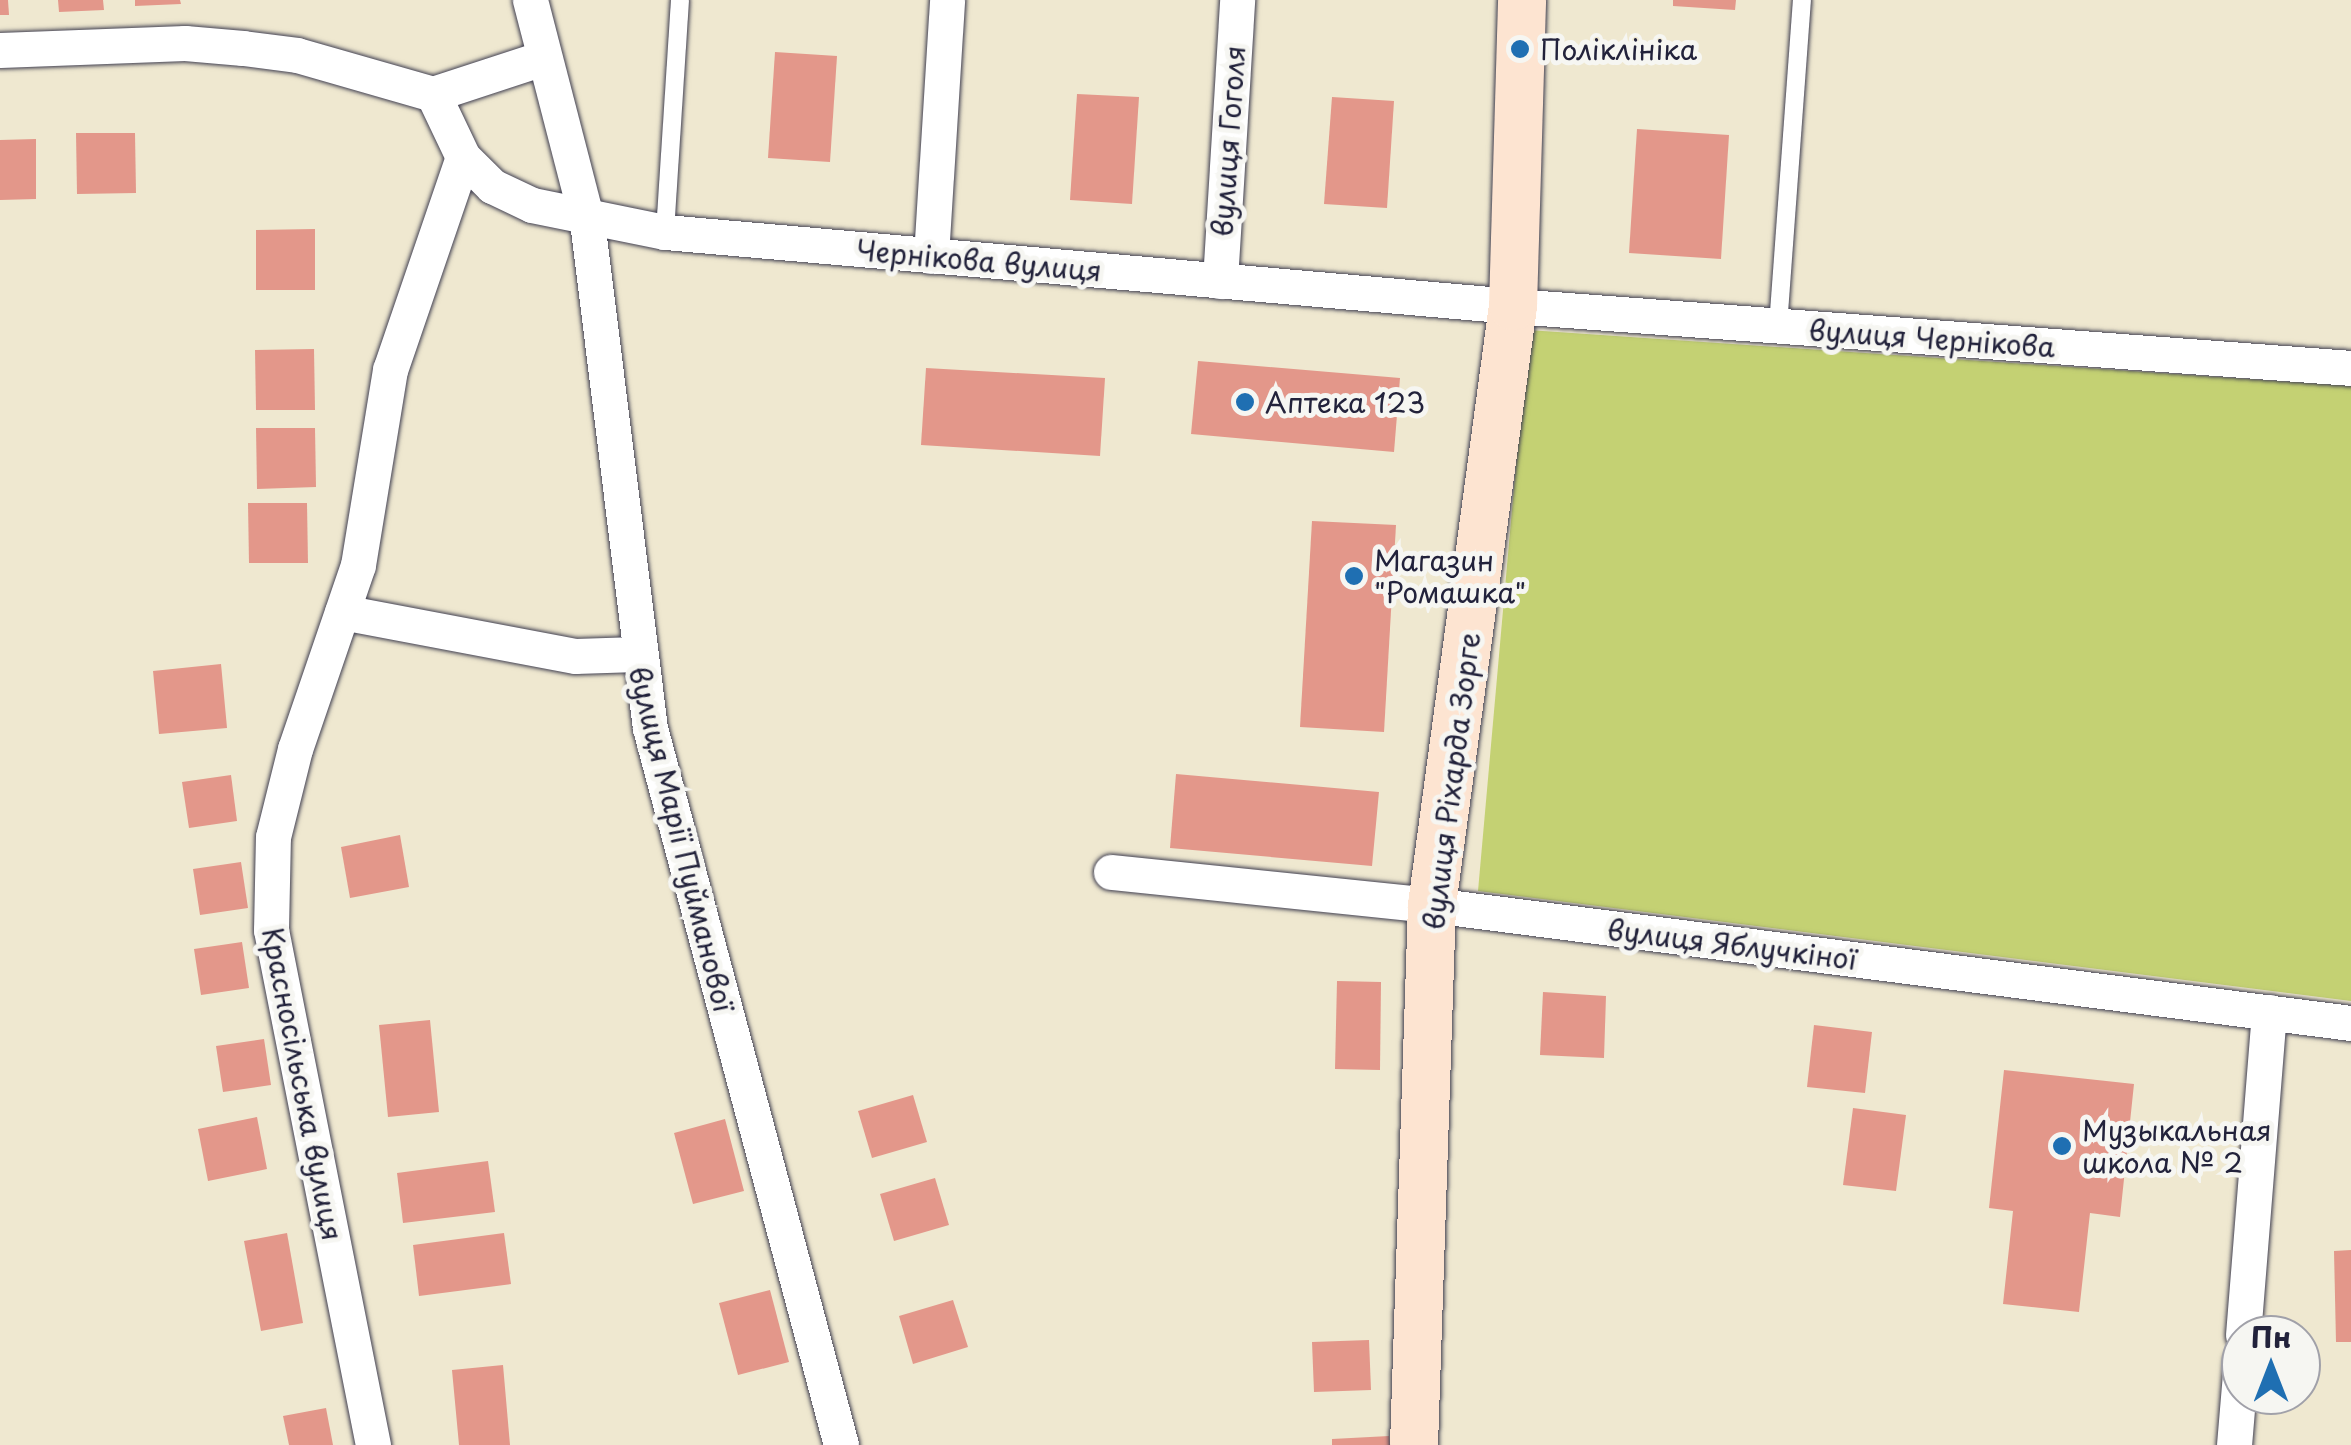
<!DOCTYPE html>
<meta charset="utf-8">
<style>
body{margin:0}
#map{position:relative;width:2351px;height:1445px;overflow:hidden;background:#efe8d0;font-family:"Playpen Sans",sans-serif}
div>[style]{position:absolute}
.green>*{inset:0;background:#c4d173}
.building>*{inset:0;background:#e3978a}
.roads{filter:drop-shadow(0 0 2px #414051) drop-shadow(0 0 2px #414051)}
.lane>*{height:18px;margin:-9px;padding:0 9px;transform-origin:9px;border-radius:9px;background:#fff}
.street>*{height:35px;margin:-17.5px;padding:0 17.5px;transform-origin:17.5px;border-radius:17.5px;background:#fff}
.secondary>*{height:48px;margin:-24px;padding:0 24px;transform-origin:24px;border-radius:24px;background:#fde4d1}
.dots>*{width:28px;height:28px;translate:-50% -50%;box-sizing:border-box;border:5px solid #f6f6f2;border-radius:50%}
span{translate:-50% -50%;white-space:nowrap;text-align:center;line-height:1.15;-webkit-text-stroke:10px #f6f6f2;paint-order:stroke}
.poi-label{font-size:28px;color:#22223b}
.left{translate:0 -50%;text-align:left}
.street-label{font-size:28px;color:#22223b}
.north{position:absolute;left:2221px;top:1315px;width:100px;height:100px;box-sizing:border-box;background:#f6f6f2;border:2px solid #a1a1a9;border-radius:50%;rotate:0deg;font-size:28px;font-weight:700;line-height:40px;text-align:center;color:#22223b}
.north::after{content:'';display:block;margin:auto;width:35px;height:45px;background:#1f6fb2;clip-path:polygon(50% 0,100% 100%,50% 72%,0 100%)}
</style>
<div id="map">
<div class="green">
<i style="clip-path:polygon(1528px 330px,2351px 386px,2351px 1001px,1478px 891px)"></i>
</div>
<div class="building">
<i style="clip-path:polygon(0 0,8px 0,9px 15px,0 15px)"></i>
<i style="clip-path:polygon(58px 0,103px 0,104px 10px,59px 12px)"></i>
<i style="clip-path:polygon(135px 0,180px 0,181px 4px,135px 6px)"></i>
<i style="clip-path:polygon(1673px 0,1736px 0,1735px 10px,1673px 6px)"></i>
<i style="clip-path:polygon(775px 52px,837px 56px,830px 162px,768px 158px)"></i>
<i style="clip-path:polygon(1077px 94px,1139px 97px,1132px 204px,1070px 200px)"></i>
<i style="clip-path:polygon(1332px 97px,1394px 101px,1387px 208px,1324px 204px)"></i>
<i style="clip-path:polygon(1637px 129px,1729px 135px,1721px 259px,1629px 253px)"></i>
<i style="clip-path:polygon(76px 133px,135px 133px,136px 193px,77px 194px)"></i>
<i style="clip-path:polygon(36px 139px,36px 199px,0 200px,0 140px)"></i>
<i style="clip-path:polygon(315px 229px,315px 290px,256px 290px,256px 230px)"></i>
<i style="clip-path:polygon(314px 349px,315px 410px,256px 410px,255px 350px)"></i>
<i style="clip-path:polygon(1198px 361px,1400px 378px,1394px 452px,1191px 434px)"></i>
<i style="clip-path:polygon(926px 368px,1105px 378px,1100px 456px,921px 445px)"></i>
<i style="clip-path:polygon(256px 428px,315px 428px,316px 487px,257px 489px)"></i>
<i style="clip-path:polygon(248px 503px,307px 503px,308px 563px,249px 563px)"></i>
<i style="clip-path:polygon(1312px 521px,1396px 525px,1384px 732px,1300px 727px)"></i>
<i style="clip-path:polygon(221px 664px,227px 728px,159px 734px,153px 671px)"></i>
<i style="clip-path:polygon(1176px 774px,1379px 792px,1372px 866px,1170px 848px)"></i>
<i style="clip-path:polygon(231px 775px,237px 821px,189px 828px,182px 782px)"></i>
<i style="clip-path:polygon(400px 835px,409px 887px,350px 898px,341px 847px)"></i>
<i style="clip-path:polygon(241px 862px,248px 908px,200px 915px,193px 869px)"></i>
<i style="clip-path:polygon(242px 942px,249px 988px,201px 995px,194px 949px)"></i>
<i style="clip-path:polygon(1337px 981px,1381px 982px,1380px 1070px,1335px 1069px)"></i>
<i style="clip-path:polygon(1543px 992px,1606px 996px,1604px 1058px,1540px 1055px)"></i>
<i style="clip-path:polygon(430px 1020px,439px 1112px,388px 1117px,379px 1025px)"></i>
<i style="clip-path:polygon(1814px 1025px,1872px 1032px,1865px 1093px,1807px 1087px)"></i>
<i style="clip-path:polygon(264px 1039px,271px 1085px,223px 1092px,216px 1046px)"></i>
<i style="clip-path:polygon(2004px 1070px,2134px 1084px,2120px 1217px,2090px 1213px,2079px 1312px,2003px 1304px,2013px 1211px,1989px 1208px)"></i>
<i style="clip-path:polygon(913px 1095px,927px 1142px,872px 1158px,858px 1111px)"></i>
<i style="clip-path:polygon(1853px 1108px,1906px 1115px,1896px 1191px,1843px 1185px)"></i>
<i style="clip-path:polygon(257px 1117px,267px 1169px,208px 1181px,198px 1129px)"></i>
<i style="clip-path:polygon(725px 1119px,744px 1191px,693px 1204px,674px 1133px)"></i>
<i style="clip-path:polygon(488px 1161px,495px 1212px,403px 1223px,397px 1173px)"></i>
<i style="clip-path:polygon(935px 1178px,949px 1225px,894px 1241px,880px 1194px)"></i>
<i style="clip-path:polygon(287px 1233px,303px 1323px,261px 1331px,244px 1241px)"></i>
<i style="clip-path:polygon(504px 1233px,511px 1284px,419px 1296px,413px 1245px)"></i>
<i style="clip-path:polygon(2351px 1250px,2351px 1342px,2336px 1342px,2334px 1251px)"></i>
<i style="clip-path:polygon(770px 1290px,789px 1362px,738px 1375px,719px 1303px)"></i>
<i style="clip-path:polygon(953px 1300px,968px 1347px,913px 1364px,899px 1316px)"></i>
<i style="clip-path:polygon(1369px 1340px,1371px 1390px,1314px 1392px,1312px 1342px)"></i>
<i style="clip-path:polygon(503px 1365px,510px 1445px,459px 1445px,452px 1370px)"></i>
<i style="clip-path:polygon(326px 1408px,333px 1445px,289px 1445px,283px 1416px)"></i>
<i style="clip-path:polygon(1389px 1436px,1390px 1445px,1332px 1445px,1332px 1439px)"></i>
</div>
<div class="roads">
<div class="lane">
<i style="left:665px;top:232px;width:232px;rotate:-86.3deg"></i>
<i style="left:1778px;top:326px;width:327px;rotate:-85.8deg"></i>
</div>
<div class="street">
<i style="left:530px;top:0;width:228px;rotate:75.5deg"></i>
<i style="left:587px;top:221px;width:511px;rotate:82.92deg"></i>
<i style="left:650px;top:728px;width:742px;rotate:75.08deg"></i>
<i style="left:0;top:50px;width:185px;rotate:-2.2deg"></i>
<i style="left:185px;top:43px;width:58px;rotate:4.9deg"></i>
<i style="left:243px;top:48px;width:54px;rotate:7.4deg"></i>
<i style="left:297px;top:55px;width:141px;rotate:16deg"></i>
<i style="left:433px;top:94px;width:116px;rotate:-18.1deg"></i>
<i style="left:463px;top:157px;width:41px;rotate:45deg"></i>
<i style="left:492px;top:186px;width:44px;rotate:25.4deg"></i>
<i style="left:532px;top:205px;width:136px;rotate:11.5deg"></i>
<i style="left:665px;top:232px;width:851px;rotate:4.99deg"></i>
<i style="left:1513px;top:306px;width:840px;rotate:4.23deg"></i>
<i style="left:931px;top:256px;width:256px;rotate:-86.4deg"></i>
<i style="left:1220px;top:281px;width:282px;rotate:-86.5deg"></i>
<i style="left:342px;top:612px;width:237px;rotate:10.7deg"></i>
<i style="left:575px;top:656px;width:62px;rotate:-1.8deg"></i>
<i style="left:1111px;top:872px;width:323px;rotate:5.9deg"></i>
<i style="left:1432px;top:905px;width:927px;rotate:7.32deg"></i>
<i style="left:2243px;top:1335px;width:324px;rotate:-85.4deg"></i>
<i style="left:373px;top:1445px;width:525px;rotate:-101.2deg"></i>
<i style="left:271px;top:930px;width:93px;rotate:-88.8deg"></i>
<i style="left:273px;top:837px;width:91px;rotate:-76deg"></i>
<i style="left:295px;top:749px;width:194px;rotate:-71.1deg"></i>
<i style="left:358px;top:565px;width:198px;rotate:-80.7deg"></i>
<i style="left:390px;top:370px;width:225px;rotate:-71.1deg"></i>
<i style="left:463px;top:157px;width:70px;rotate:-115.5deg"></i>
<i style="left:2234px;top:1445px;width:84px;rotate:-85.2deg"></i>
</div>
<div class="secondary">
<i style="left:1414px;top:1445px;width:540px;rotate:-88.09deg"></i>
<i style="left:1432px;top:905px;width:604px;rotate:-82.3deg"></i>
<i style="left:1513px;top:306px;width:306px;rotate:-88.3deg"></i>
</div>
</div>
<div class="dots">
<i style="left:1520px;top:49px;background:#1f6fb2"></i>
<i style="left:1245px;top:402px;background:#1f6fb2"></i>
<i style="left:1354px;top:576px;background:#1f6fb2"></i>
<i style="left:2062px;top:1146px;background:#1f6fb2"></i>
</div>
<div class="poi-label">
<span class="left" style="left:1540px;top:49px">Поліклініка</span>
<span class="left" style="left:1265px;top:402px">Аптека 123</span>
<span class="left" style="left:1374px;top:576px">Магазин<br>"Ромашка"</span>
<span class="left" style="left:2082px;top:1146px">Музыкальная<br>школа № 2</span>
</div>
<div class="street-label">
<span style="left:1228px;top:141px;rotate:-86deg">вулиця Гоголя</span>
<span style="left:979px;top:260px;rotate:5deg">Чернікова вулиця</span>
<span style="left:1932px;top:338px;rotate:4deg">вулиця Чернікова</span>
<span style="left:1451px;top:781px;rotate:-83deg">вулиця Ріхарда Зорге</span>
<span style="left:682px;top:839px;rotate:76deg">вулиця Марії Пуйманової</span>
<span style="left:1732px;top:944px;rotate:7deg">вулиця Яблучкіної</span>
<span style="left:303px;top:1084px;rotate:79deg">Красносільська вулиця</span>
</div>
<div class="north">Пн</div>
</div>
